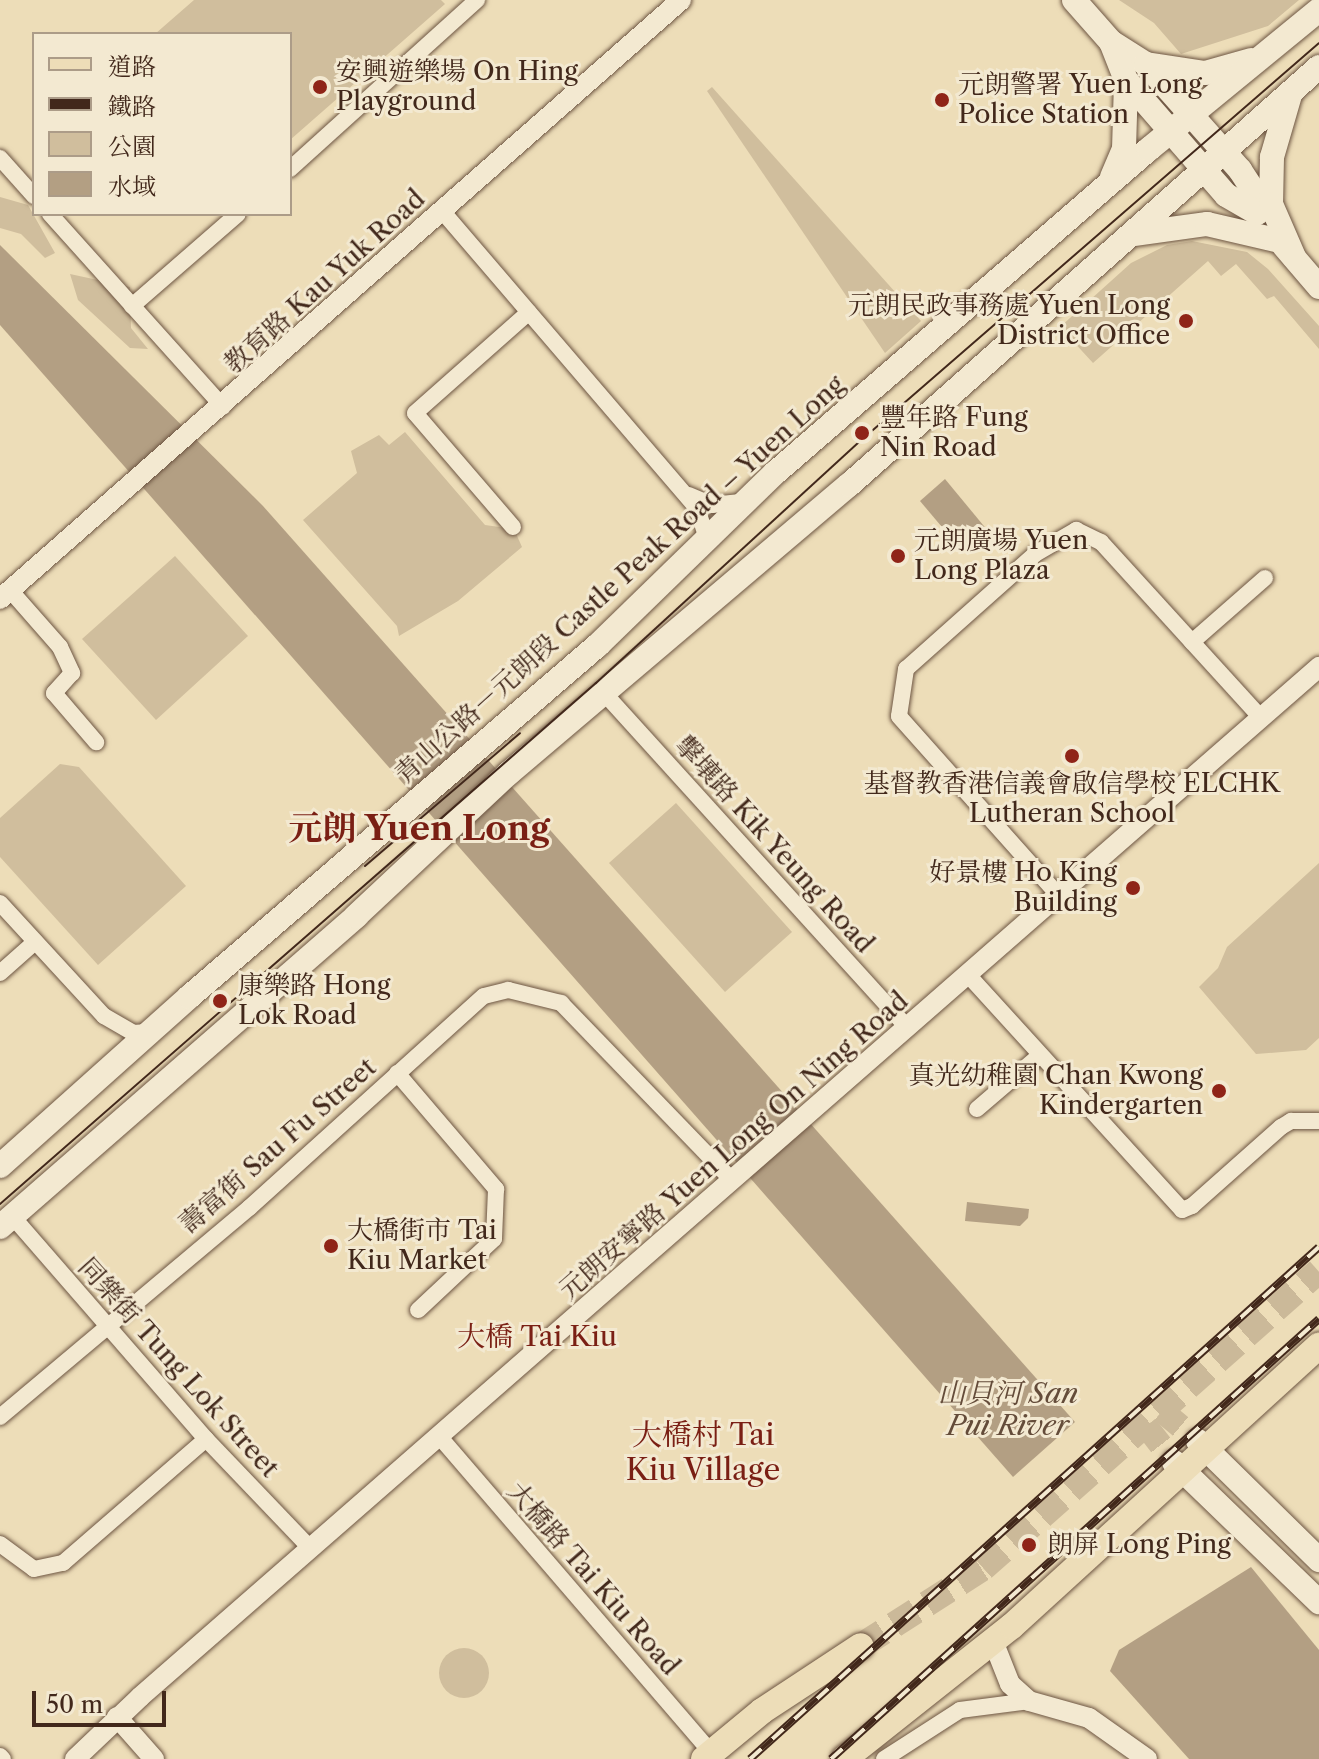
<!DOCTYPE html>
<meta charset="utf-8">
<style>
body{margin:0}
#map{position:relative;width:1319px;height:1759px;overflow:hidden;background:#edddb8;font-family:"Libre Caslon Text","Noto Serif TC",serif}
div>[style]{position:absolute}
.green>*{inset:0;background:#d0be9d}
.round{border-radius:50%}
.water>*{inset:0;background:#b39f83}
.secondary-tunnel>*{height:24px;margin-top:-12px;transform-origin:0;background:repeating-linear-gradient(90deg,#cbb999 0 24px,transparent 0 36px)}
.primary-tunnel>*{height:26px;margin-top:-13px;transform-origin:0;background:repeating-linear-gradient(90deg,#cbb999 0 26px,transparent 0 39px)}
.roads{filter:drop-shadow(0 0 2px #6d5542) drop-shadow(0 0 2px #6d5542)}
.minor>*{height:16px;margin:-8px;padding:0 8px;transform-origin:8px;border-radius:8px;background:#f3e9d1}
.tertiary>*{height:20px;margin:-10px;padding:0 10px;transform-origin:10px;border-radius:10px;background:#f3e9d1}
.secondary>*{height:24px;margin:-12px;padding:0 12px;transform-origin:12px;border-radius:12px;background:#f3e9d1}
.primary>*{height:26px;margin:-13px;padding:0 13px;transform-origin:13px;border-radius:13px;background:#edddb8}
.tram>*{height:2px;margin:-1px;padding:0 1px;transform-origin:1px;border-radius:1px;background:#42281b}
.rail>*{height:8px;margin-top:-4px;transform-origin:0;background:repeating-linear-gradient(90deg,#f3e9d1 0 15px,#42281b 0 30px);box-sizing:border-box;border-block:2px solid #42281b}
.dots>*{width:22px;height:22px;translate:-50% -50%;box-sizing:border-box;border:4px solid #f3e9d1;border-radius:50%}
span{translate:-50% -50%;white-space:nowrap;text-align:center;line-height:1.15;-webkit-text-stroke:6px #f3e9d1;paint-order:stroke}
.poi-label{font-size:26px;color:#42281b}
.left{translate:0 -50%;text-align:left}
.right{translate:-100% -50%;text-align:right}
.street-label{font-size:26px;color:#42281b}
.neighbourhood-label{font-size:28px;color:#7a1f14}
.water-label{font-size:28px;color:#644c3a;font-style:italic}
.quarter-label{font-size:30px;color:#7a1f14}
.district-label{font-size:34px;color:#7a1f14;font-weight:700}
.legend{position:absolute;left:32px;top:32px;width:260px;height:184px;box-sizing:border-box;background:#f3e9d1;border:2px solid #ac9c88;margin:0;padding:10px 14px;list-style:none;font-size:24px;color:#42281b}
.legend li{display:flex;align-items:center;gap:16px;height:40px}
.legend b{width:40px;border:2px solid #ac9c88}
.scale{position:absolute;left:32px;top:1691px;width:134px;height:36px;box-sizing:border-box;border:4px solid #42281b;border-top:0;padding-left:10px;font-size:24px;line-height:28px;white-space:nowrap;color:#42281b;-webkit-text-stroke:6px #f3e9d1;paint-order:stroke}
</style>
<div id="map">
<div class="green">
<i style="clip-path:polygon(194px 0,441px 0,445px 4px,290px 140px,290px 34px,155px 34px)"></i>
<i style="clip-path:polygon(1119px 0,1299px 0,1268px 26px,1181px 54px,1154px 23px)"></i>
<i style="clip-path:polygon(712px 87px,921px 321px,885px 353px,707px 91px)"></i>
<i style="clip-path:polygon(0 197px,28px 205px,55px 253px,45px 258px,21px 234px,0 228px)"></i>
<i style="clip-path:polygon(1192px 241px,1247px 252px,1268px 269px,1319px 326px,1319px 349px,1274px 296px,1267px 299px,1236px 264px,1221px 276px,1208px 261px,1093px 363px,1060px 327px,1131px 263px,1167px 245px)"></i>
<i style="clip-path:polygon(70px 274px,130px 287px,131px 328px,148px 349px,130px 348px,78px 300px)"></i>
<i style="clip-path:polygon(405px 432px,485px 525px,514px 529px,522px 547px,458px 601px,399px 636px,397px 626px,303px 520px,357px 473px,351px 451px,379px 435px,389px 445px)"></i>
<i style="clip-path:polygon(175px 556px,248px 636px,156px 720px,82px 639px)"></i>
<i style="clip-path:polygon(60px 764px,79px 767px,186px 886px,98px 965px,0 857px,0 818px)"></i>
<i style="clip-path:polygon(676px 803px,792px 932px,725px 992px,609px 863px)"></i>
<i style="clip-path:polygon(1319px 863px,1319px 1038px,1306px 1050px,1256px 1054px,1199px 987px,1218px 968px,1227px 947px)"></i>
<i class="round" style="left:439px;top:1648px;width:50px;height:50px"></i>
</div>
<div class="water">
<i style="clip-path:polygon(0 245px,263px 506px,1075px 1422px,1013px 1477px,0 325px)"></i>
<i style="clip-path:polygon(945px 479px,988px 531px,963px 552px,920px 501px)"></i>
<i style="clip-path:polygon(967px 1202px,1029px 1209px,1028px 1218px,1020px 1226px,965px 1221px)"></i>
<i style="clip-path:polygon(1251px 1567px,1319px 1650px,1319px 1759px,1189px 1759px,1110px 1671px,1119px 1650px)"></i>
</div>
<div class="secondary-tunnel">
<i style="left:1162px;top:1411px;width:47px;rotate:39.8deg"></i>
<i style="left:1146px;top:1426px;width:46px;rotate:52.1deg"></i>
</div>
<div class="primary-tunnel">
<i style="left:861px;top:1646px;width:145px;rotate:-32.6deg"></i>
<i style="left:983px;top:1568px;width:448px;rotate:-41.5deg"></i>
</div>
<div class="roads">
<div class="minor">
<i style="left:0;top:158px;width:51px;rotate:48.2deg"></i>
<i style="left:290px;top:169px;width:252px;rotate:-42.1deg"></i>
<i style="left:443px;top:212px;width:390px;rotate:49.4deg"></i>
<i style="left:697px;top:508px;width:33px;rotate:72deg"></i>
<i style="left:50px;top:214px;width:259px;rotate:48.1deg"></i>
<i style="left:132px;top:306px;width:140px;rotate:-41deg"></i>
<i style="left:689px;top:495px;width:25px;rotate:23deg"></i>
<i style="left:712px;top:505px;width:31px;rotate:-6deg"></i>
<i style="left:513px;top:527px;width:150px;rotate:-130.7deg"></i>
<i style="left:415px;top:413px;width:152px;rotate:-41.5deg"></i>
<i style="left:10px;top:590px;width:76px;rotate:48.7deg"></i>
<i style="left:60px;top:647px;width:29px;rotate:65deg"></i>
<i style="left:72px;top:673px;width:27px;rotate:132deg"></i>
<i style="left:54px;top:693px;width:65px;rotate:49.4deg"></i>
<i style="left:1192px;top:642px;width:97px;rotate:-41.2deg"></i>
<i style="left:605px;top:694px;width:451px;rotate:47.8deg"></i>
<i style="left:1060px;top:897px;width:242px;rotate:-131.7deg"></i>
<i style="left:899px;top:716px;width:48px;rotate:-81.5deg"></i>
<i style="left:906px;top:669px;width:173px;rotate:-41.7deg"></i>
<i style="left:1035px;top:554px;width:48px;rotate:-30.3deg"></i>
<i style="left:1076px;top:530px;width:28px;rotate:26deg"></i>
<i style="left:1101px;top:542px;width:239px;rotate:47.7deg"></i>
<i style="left:0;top:903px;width:154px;rotate:47.4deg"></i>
<i style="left:104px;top:1016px;width:34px;rotate:30deg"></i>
<i style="left:133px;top:1033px;width:15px;rotate:-4deg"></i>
<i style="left:0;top:973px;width:47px;rotate:-41.5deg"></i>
<i style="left:970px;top:977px;width:315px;rotate:47.7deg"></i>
<i style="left:1182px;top:1210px;width:11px;rotate:-22deg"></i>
<i style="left:1192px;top:1206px;width:119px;rotate:-41.6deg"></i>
<i style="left:1281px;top:1127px;width:12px;rotate:-31deg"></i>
<i style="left:1291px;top:1121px;width:28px"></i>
<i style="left:397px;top:1073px;width:153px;rotate:49.5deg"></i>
<i style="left:496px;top:1189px;width:50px;rotate:92.3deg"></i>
<i style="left:494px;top:1239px;width:104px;rotate:136.9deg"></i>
<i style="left:977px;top:1109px;width:83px;rotate:-40.6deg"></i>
<i style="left:13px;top:1217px;width:294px;rotate:49deg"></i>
<i style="left:206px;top:1439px;width:151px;rotate:46.3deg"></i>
<i style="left:0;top:1417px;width:325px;rotate:-40deg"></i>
<i style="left:249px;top:1208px;width:316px;rotate:-42.1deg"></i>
<i style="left:484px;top:996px;width:25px;rotate:-14deg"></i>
<i style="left:508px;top:990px;width:55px;rotate:13.8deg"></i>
<i style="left:561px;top:1003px;width:246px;rotate:46deg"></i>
<i style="left:439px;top:1436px;width:417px;rotate:49.3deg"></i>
<i style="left:0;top:1544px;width:42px;rotate:36.3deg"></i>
<i style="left:34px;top:1569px;width:30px;rotate:-12deg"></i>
<i style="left:63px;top:1563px;width:189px;rotate:-40.9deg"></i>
<i style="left:0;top:1756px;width:4px;rotate:45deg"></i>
<i style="left:884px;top:1759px;width:90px;rotate:-32.8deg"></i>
<i style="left:960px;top:1710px;width:70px;rotate:-7.4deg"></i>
</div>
<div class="tertiary">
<i style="left:0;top:599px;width:907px;rotate:-41.33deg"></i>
<i style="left:993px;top:1641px;width:46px;rotate:68.4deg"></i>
<i style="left:1010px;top:1684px;width:25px;rotate:42deg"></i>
<i style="left:1029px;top:1701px;width:62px;rotate:15.8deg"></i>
<i style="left:1089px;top:1718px;width:71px;rotate:35.3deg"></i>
<i style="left:117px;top:1717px;width:56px;rotate:48.6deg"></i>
<i style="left:75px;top:1759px;width:90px;rotate:-43.6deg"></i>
<i style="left:140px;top:1697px;width:1566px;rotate:-41.14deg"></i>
</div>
<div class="secondary">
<i style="left:1074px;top:0;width:56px;rotate:48.6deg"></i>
<i style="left:1111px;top:42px;width:41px;rotate:32.2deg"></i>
<i style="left:1146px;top:64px;width:142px;rotate:48.4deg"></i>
<i style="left:1240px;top:170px;width:27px;rotate:57deg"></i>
<i style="left:1255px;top:193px;width:20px;rotate:84deg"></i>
<i style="left:1111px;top:42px;width:41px;rotate:68.5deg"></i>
<i style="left:1126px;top:80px;width:152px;rotate:49deg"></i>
<i style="left:1226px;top:195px;width:36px;rotate:30deg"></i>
<i style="left:1146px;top:64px;width:60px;rotate:8.7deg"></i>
<i style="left:1205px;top:73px;width:48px;rotate:-15.8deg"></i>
<i style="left:1290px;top:95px;width:65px;rotate:106.2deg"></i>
<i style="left:1272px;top:157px;width:47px;rotate:91.2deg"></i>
<i style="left:1271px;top:204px;width:58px;rotate:66.5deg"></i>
<i style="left:1112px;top:177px;width:30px;rotate:-67deg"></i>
<i style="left:1124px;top:149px;width:69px;rotate:-88.3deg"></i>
<i style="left:1134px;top:234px;width:74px;rotate:-7.8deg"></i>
<i style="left:1207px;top:224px;width:75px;rotate:13.1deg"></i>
<i style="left:1284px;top:246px;width:54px;rotate:49.5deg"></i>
<i style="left:0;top:1166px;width:254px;rotate:-41.8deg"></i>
<i style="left:189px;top:997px;width:540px;rotate:-40.72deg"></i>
<i style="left:598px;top:645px;width:247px;rotate:-44.2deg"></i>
<i style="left:775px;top:473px;width:495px;rotate:-40.9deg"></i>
<i style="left:1149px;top:149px;width:220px;rotate:-39.3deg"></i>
<i style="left:0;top:1227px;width:473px;rotate:-41.1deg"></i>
<i style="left:356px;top:916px;width:209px;rotate:-43.1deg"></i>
<i style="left:509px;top:773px;width:446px;rotate:-40.3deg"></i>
<i style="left:849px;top:485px;width:629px;rotate:-41.65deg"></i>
<i style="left:1198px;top:1441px;width:170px;rotate:44.5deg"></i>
<i style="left:1174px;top:1462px;width:202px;rotate:44deg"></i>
</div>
<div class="primary">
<i style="left:704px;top:1759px;width:75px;rotate:-39.6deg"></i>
<i style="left:762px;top:1711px;width:118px;rotate:-33.3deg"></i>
<i style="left:844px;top:1759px;width:214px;rotate:-38.4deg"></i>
<i style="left:1012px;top:1626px;width:416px;rotate:-42.4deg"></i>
</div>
</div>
<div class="tram">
<i style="left:365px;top:866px;width:204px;rotate:-40.6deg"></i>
<i style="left:0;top:1204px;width:792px;rotate:-41.16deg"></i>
<i style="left:596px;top:683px;width:355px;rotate:-42.5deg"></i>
<i style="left:858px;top:443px;width:610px;rotate:-40.95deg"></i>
</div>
<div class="rail">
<i style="left:750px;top:1759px;width:765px;rotate:-41.98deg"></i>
<i style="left:831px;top:1759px;width:657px;rotate:-42.04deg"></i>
</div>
<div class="dots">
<i style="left:320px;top:87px;background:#8f2418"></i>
<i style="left:942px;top:100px;background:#8f2418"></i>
<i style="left:1186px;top:321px;background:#8f2418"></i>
<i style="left:862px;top:433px;background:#8f2418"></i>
<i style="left:898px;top:556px;background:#8f2418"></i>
<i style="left:1072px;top:756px;background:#8f2418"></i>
<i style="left:1133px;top:888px;background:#8f2418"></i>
<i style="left:220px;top:1001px;background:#8f2418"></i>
<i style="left:1219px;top:1091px;background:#8f2418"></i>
<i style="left:331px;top:1246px;background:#8f2418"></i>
<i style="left:1029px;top:1545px;background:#8f2418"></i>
</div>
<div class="poi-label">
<span class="left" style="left:336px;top:87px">安興遊樂場 On Hing<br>Playground</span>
<span class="left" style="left:958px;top:100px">元朗警署 Yuen Long<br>Police Station</span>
<span class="right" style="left:1170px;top:321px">元朗民政事務處 Yuen Long<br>District Office</span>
<span class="left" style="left:880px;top:433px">豐年路 Fung<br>Nin Road</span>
<span class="left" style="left:914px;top:556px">元朗廣場 Yuen<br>Long Plaza</span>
<span style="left:1072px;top:799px">基督教香港信義會啟信學校 ELCHK<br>Lutheran School</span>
<span class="right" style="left:1117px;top:888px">好景樓 Ho King<br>Building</span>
<span class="left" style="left:238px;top:1001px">康樂路 Hong<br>Lok Road</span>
<span class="right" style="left:1203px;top:1091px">真光幼稚園 Chan Kwong<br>Kindergarten</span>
<span class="left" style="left:347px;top:1246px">大橋街市 Tai<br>Kiu Market</span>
<span class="left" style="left:1047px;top:1545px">朗屏 Long Ping</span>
</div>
<div class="street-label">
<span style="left:325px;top:282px;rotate:-42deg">教育路 Kau Yuk Road</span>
<span style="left:620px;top:580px;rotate:-42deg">青山公路－元朗段 Castle Peak Road – Yuen Long</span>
<span style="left:774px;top:845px;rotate:48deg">擊壤路 Kik Yeung Road</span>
<span style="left:278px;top:1146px;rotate:-41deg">壽富街 Sau Fu Street</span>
<span style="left:734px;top:1146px;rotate:-41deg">元朗安寧路 Yuen Long On Ning Road</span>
<span style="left:178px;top:1368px;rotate:48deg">同樂街 Tung Lok Street</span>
<span style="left:593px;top:1579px;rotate:49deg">大橋路 Tai Kiu Road</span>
</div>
<div class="neighbourhood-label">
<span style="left:537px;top:1336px">大橋 Tai Kiu</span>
</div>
<div class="water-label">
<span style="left:1008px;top:1409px">山貝河 San<br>Pui River</span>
</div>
<div class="quarter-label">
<span style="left:703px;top:1452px">大橋村 Tai<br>Kiu Village</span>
</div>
<div class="district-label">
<span style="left:419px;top:829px">元朗 Yuen Long</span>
</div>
<ul class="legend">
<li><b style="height:10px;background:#edddb8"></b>道路</li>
<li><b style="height:10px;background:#42281b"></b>鐵路</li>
<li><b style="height:22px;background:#d0be9d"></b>公園</li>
<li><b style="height:22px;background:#b39f83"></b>水域</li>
</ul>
<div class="scale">50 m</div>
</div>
